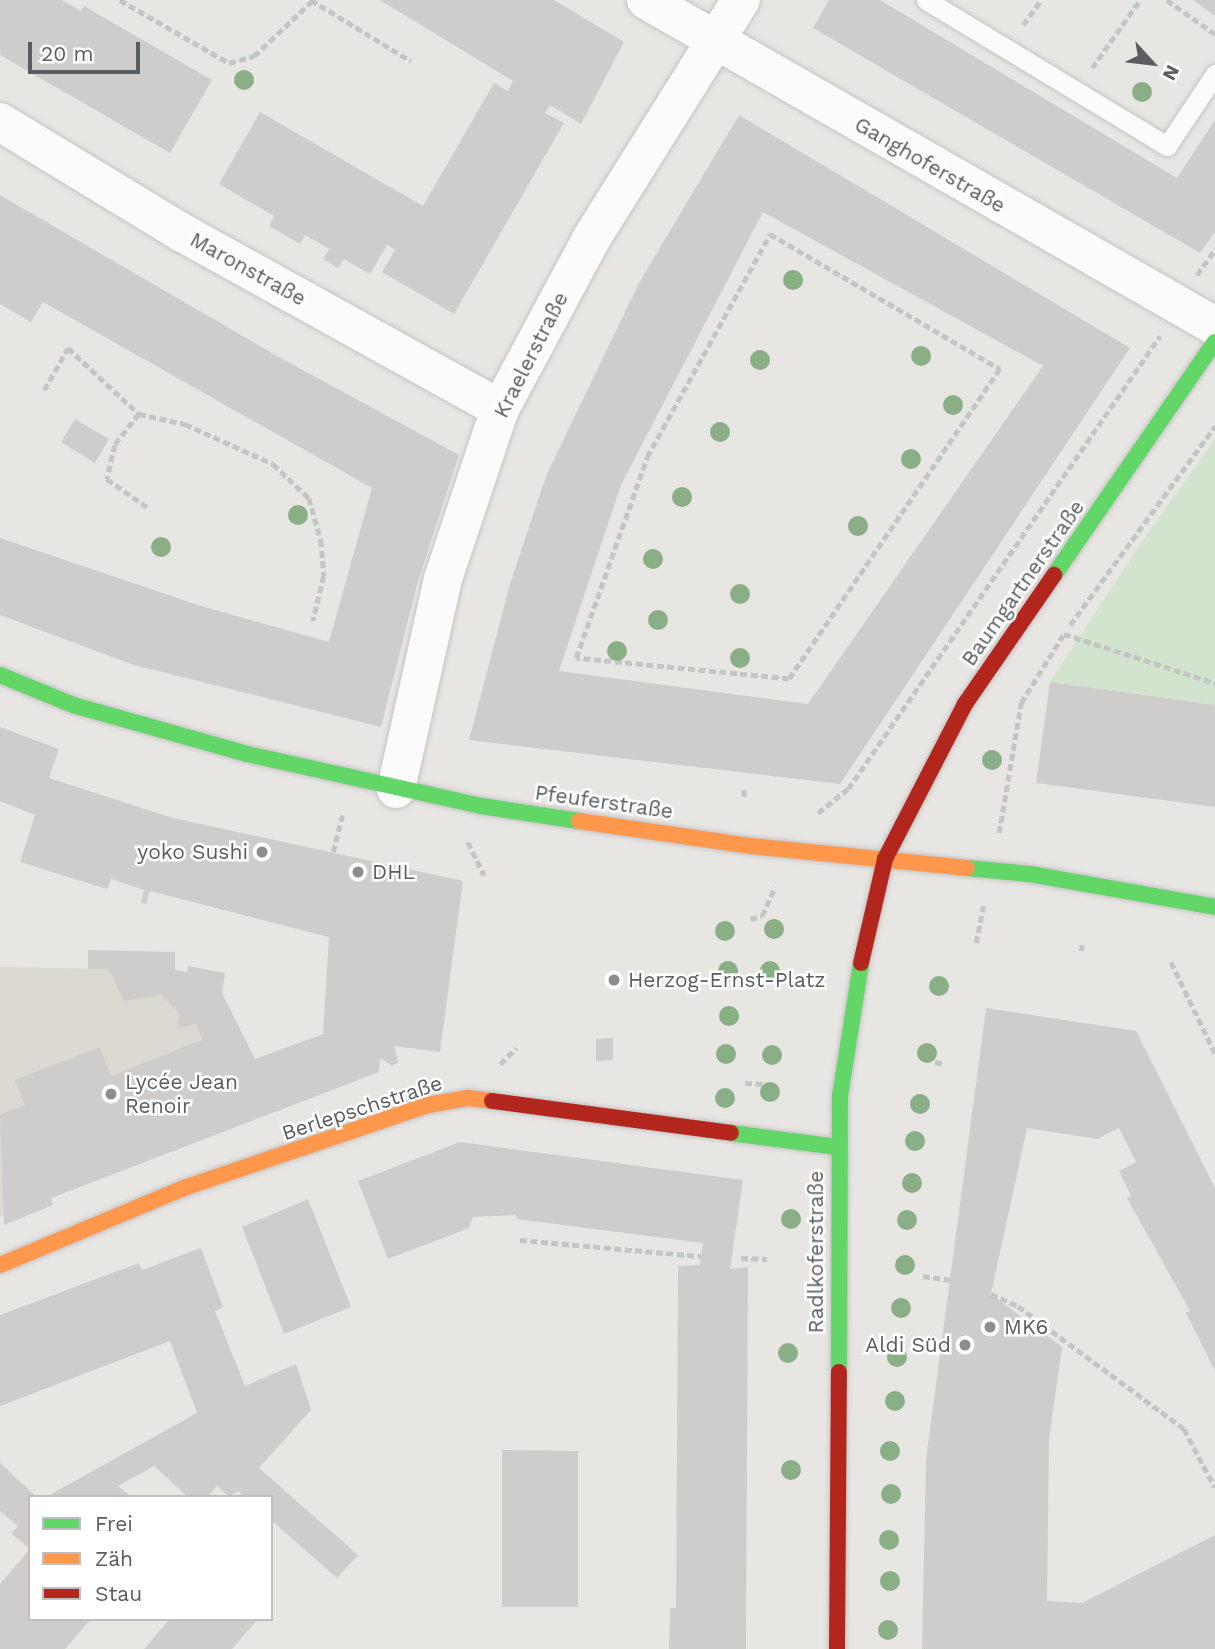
<!DOCTYPE html>
<meta charset="utf-8">
<style>
body{margin:0}
#map{position:relative;width:1215px;height:1649px;overflow:hidden;background:#e8e6e3;font-family:"Work Sans",sans-serif}
div>[style]{position:absolute}
.education>*{inset:0;background:#dcd8d2}
.green>*{inset:0;background:#d3e4ce}
.building>*{inset:0;background:#cfcdcb}
.path>*{height:4.5px;margin-top:-2.25px;transform-origin:0;background:repeating-linear-gradient(90deg,#c2c7c4 0 7px,transparent 0 10.5px)}
.roads{filter:drop-shadow(0 0 2px #c4c3c4) drop-shadow(0 0 2px #c4c3c4)}
.lane>*{height:19px;margin:-9.5px;padding:0 9.5px;transform-origin:9.5px;border-radius:9.5px;background:#fcfbfb}
.street>*{height:38px;margin:-19px;padding:0 19px;transform-origin:19px;border-radius:19px;background:#fcfbfb}
.fast>*{height:16px;margin:-8px;padding:0 8px;transform-origin:8px;border-radius:8px;background:#63d668}
.slow>*{height:16px;margin:-8px;padding:0 8px;transform-origin:8px;border-radius:8px;background:#ff974d}
.jam>*{height:16px;margin:-8px;padding:0 8px;transform-origin:8px;border-radius:8px;background:#b3261e}
.trees>*{width:20px;height:20px;margin:-10px;border-radius:50%;background:#8aae85}
.dots>*{width:19px;height:19px;translate:-50% -50%;box-sizing:border-box;border:4px solid #fff;border-radius:50%}
span{translate:-50% -50%;white-space:nowrap;text-align:center;line-height:1.15;-webkit-text-stroke:5px #fff;paint-order:stroke}
.street-label{font-size:21px;color:#595d60}
.poi-label{font-size:21px;color:#595d60}
.right{translate:-100% -50%;text-align:right}
.left{translate:0 -50%;text-align:left}
.legend{position:absolute;left:28px;top:1495px;width:245px;height:126px;box-sizing:border-box;background:#fff;border:2px solid #bdbebf;margin:0;padding:9px 12px;list-style:none;font-size:21px;color:#595d60}
.legend li{display:flex;align-items:center;gap:14px;height:35px}
.legend b{width:35px;border:2px solid #bdbebf}
.north{position:absolute;left:1117px;top:28px;width:70px;height:70px;-webkit-text-stroke:5px #fff;paint-order:stroke;rotate:117deg;font-size:19px;font-weight:700;line-height:28px;text-align:center;color:#595d60}
.north::after{content:'';display:block;margin:auto;width:24px;height:32px;background:#595d60;clip-path:polygon(50% 0,100% 100%,50% 72%,0 100%)}
.scale{position:absolute;left:28px;top:42px;width:112px;height:32px;box-sizing:border-box;border:4px solid #595d60;border-top:0;padding-left:9px;font-size:21px;line-height:24px;white-space:nowrap;color:#595d60;-webkit-text-stroke:5px #fff;paint-order:stroke}
</style>
<div id="map">
<div class="education">
<i style="clip-path:polygon(0 967px,175px 970px,235px 1127px,0 1217px)"></i>
</div>
<div class="green">
<i style="clip-path:polygon(1215px 439px,1215px 705px,1050px 682px,1136px 550px)"></i>
</div>
<div class="building">
<i style="clip-path:polygon(0 0,62px 0,81px 11px,84px 6px,212px 80px,170px 153px,0 55px)"></i>
<i style="clip-path:polygon(380px 0,554px 0,624px 42px,581px 124px,550px 105px,545px 113px,564px 123px,454px 314px,382px 272px,395px 250px,387px 245px,370px 274px,344px 259px,338px 268px,323px 259px,329px 249px,305px 235px,300px 244px,269px 226px,274px 216px,219px 184px,260px 112px,423px 206px,494px 83px,508px 91px,513px 81px)"></i>
<i style="clip-path:polygon(829px 0,880px 0,1177px 178px,1215px 120px,1215px 232px,1200px 253px,813px 28px)"></i>
<i style="clip-path:polygon(1193px 0,1215px 0,1215px 16px)"></i>
<i style="clip-path:polygon(evenodd,739px 115px,1130px 348px,840px 784px,469px 740px,510px 584px,546px 476px,639px 283px,739px 115px,763px 212px,1043px 366px,808px 704px,559px 671px,621px 485px,763px 212px)"></i>
<i style="clip-path:polygon(0 195px,277px 356px,459px 455px,418px 581px,381px 727px,134px 665px,0 615px,0 538px,201px 606px,329px 642px,372px 488px,43px 302px,31px 322px,0 304px)"></i>
<i style="clip-path:polygon(75px 419px,109px 439px,95px 463px,61px 442px)"></i>
<i style="clip-path:polygon(1050px 682px,1215px 705px,1215px 807px,1036px 783px)"></i>
<i style="clip-path:polygon(0 727px,59px 749px,49px 778px,173px 818px,463px 881px,440px 1052px,394px 1046px,398px 1062px,392px 1066px,380px 1058px,379px 1072px,51px 1198px,53px 1205px,4px 1225px,0 1115px,25px 1105px,15px 1080px,100px 1047px,111px 1076px,202px 1040px,196px 1024px,177px 1028px,179px 1013px,161px 995px,124px 1001px,109px 969px,88px 969px,88px 950px,175px 952px,175px 970px,187px 972px,188px 966px,225px 973px,222px 993px,255px 1059px,323px 1034px,329px 937px,150px 891px,146px 904px,141px 903px,144px 890px,111px 879px,107px 889px,20px 862px,35px 815px,0 801px)"></i>
<i style="clip-path:polygon(986px 1008px,1136px 1031px,1215px 1188px,1215px 1371px,1186px 1313px,1190px 1311px,1127px 1198px,1131px 1196px,1119px 1171px,1136px 1162px,1119px 1128px,1097px 1139px,1027px 1128px,991px 1294px,1062px 1347px,1049px 1440px,1047px 1601px,1082px 1603px,1215px 1535px,1215px 1649px,922px 1649px,926px 1460px)"></i>
<i style="clip-path:polygon(613px 1038px,613px 1060px,596px 1061px,596px 1039px)"></i>
<i style="clip-path:polygon(460px 1142px,743px 1180px,730px 1269px,748px 1267px,746px 1649px,669px 1649px,670px 1608px,676px 1608px,678px 1266px,700px 1265px,703px 1243px,516px 1219px,516px 1215px,473px 1217px,469px 1228px,388px 1259px,358px 1181px)"></i>
<i style="clip-path:polygon(308px 1199px,351px 1307px,284px 1334px,242px 1227px)"></i>
<i style="clip-path:polygon(201px 1248px,223px 1307px,215px 1311px,245px 1386px,296px 1364px,311px 1410px,259px 1468px,358px 1555px,337px 1578px,271px 1520px,271px 1497px,244px 1497px,238px 1491px,229px 1497px,217px 1486px,207px 1497px,188px 1497px,154px 1466px,118px 1486px,131px 1497px,46px 1497px,197px 1413px,170px 1341px,0 1406px,0 1315px,139px 1263px,142px 1270px)"></i>
<i style="clip-path:polygon(502px 1450px,578px 1451px,578px 1607px,502px 1607px)"></i>
<i style="clip-path:polygon(0 1463px,37px 1497px,30px 1497px,30px 1549px,11px 1533px,18px 1526px,0 1511px)"></i>
<i style="clip-path:polygon(30px 1549px,30px 1619px,91px 1619px,65px 1649px,0 1649px,0 1584px)"></i>
<i style="clip-path:polygon(170px 1619px,258px 1619px,232px 1649px,144px 1649px)"></i>
</div>
<div class="path">
<i style="left:120px;top:0;width:126px;rotate:30deg"></i>
<i style="left:229px;top:63px;width:26px;rotate:-16deg"></i>
<i style="left:254px;top:56px;width:80px;rotate:-43.5deg"></i>
<i style="left:311px;top:0;width:117px;rotate:31.4deg"></i>
<i style="left:1167px;top:0;width:59px;rotate:35.3deg"></i>
<i style="left:1023px;top:25px;width:31px;rotate:-54deg"></i>
<i style="left:1092px;top:68px;width:83px;rotate:-54.8deg"></i>
<i style="left:770px;top:234px;width:267px;rotate:30.4deg"></i>
<i style="left:1000px;top:369px;width:375px;rotate:124.2deg"></i>
<i style="left:789px;top:679px;width:214px;rotate:-174.4deg"></i>
<i style="left:576px;top:658px;width:213px;rotate:-70.5deg"></i>
<i style="left:647px;top:457px;width:255px;rotate:-61.1deg"></i>
<i style="left:1197px;top:275px;width:32px;rotate:-55deg"></i>
<i style="left:44px;top:390px;width:48px;rotate:-60.3deg"></i>
<i style="left:68px;top:348px;width:97px;rotate:42.9deg"></i>
<i style="left:139px;top:414px;width:47px;rotate:12.3deg"></i>
<i style="left:185px;top:424px;width:97px;rotate:24.4deg"></i>
<i style="left:273px;top:464px;width:50px;rotate:43.4deg"></i>
<i style="left:309px;top:498px;width:44px;rotate:74.1deg"></i>
<i style="left:321px;top:540px;width:36px;rotate:85deg"></i>
<i style="left:324px;top:576px;width:46px;rotate:103.7deg"></i>
<i style="left:139px;top:414px;width:39px;rotate:128deg"></i>
<i style="left:115px;top:445px;width:35px;rotate:103deg"></i>
<i style="left:107px;top:479px;width:52px;rotate:34.9deg"></i>
<i style="left:1070px;top:625px;width:246px;rotate:-53.9deg"></i>
<i style="left:1064px;top:634px;width:159px;rotate:18deg"></i>
<i style="left:744px;top:790px;width:8px;rotate:83deg"></i>
<i style="left:818px;top:813px;width:38px;rotate:-39deg"></i>
<i style="left:848px;top:789px;width:550px;rotate:-55.44deg"></i>
<i style="left:999px;top:833px;width:132px;rotate:-80.4deg"></i>
<i style="left:1021px;top:703px;width:80px;rotate:-58.3deg"></i>
<i style="left:468px;top:842px;width:37px;rotate:64deg"></i>
<i style="left:333px;top:852px;width:38px;rotate:-76deg"></i>
<i style="left:750px;top:919px;width:12px;rotate:-14deg"></i>
<i style="left:762px;top:916px;width:32px;rotate:-66deg"></i>
<i style="left:976px;top:943px;width:38px;rotate:-79deg"></i>
<i style="left:1081px;top:951px;width:6px;rotate:-81deg"></i>
<i style="left:1171px;top:962px;width:101px;rotate:64.2deg"></i>
<i style="left:935px;top:1062px;width:9px;rotate:13deg"></i>
<i style="left:500px;top:1064px;width:23px;rotate:-45deg"></i>
<i style="left:745px;top:1083px;width:20px;rotate:3deg"></i>
<i style="left:520px;top:1240px;width:182px;rotate:5.1deg"></i>
<i style="left:741px;top:1258px;width:26px;rotate:2deg"></i>
<i style="left:923px;top:1276px;width:27px;rotate:8deg"></i>
<i style="left:991px;top:1294px;width:30px;rotate:24deg"></i>
<i style="left:1018px;top:1306px;width:207px;rotate:36.5deg"></i>
<i style="left:1184px;top:1429px;width:66px;rotate:61.9deg"></i>
</div>
<div class="roads">
<div class="lane">
<i style="left:926px;top:0;width:282px;rotate:31.2deg"></i>
<i style="left:1167px;top:146px;width:87px;rotate:-56.3deg"></i>
</div>
<div class="street">
<i style="left:646px;top:0;width:656px;rotate:29.81deg"></i>
<i style="left:0;top:122px;width:212px;rotate:31.3deg"></i>
<i style="left:181px;top:232px;width:365px;rotate:29deg"></i>
<i style="left:396px;top:789px;width:215px;rotate:-77.4deg"></i>
<i style="left:443px;top:579px;width:179px;rotate:-71.5deg"></i>
<i style="left:500px;top:409px;width:193px;rotate:-61.8deg"></i>
<i style="left:591px;top:239px;width:282px;rotate:-57.9deg"></i>
</div>
<div class="fast">
<i style="left:1054px;top:575px;width:283px;rotate:-55.4deg"></i>
<i style="left:0;top:675px;width:79px;rotate:22.3deg"></i>
<i style="left:73px;top:705px;width:181px;rotate:15.7deg"></i>
<i style="left:247px;top:754px;width:240px;rotate:12.5deg"></i>
<i style="left:481px;top:806px;width:99px;rotate:8.7deg"></i>
<i style="left:967px;top:868px;width:63px;rotate:5.4deg"></i>
<i style="left:1030px;top:874px;width:188px;rotate:10.1deg"></i>
<i style="left:731px;top:1133px;width:107px;rotate:7.5deg"></i>
<i style="left:839px;top:1372px;width:276px;rotate:-89.8deg"></i>
<i style="left:840px;top:1096px;width:135px;rotate:-81deg"></i>
</div>
<div class="slow">
<i style="left:579px;top:821px;width:174px;rotate:8.3deg"></i>
<i style="left:751px;top:846px;width:217px;rotate:5.8deg"></i>
<i style="left:0;top:1265px;width:199px;rotate:-22.7deg"></i>
<i style="left:184px;top:1188px;width:258px;rotate:-18.8deg"></i>
<i style="left:428px;top:1105px;width:41px;rotate:-9.9deg"></i>
<i style="left:468px;top:1098px;width:24px;rotate:7deg"></i>
</div>
<div class="jam">
<i style="left:861px;top:963px;width:107px;rotate:-77deg"></i>
<i style="left:885px;top:859px;width:174px;rotate:-62.7deg"></i>
<i style="left:965px;top:704px;width:157px;rotate:-55.4deg"></i>
<i style="left:492px;top:1101px;width:241px;rotate:7.6deg"></i>
<i style="left:837px;top:1649px;width:277px;rotate:-89.6deg"></i>
</div>
</div>
<div class="trees">
<i style="left:244px;top:80px"></i>
<i style="left:1142px;top:92px"></i>
<i style="left:793px;top:280px"></i>
<i style="left:921px;top:356px"></i>
<i style="left:760px;top:360px"></i>
<i style="left:953px;top:405px"></i>
<i style="left:720px;top:432px"></i>
<i style="left:911px;top:459px"></i>
<i style="left:682px;top:497px"></i>
<i style="left:298px;top:515px"></i>
<i style="left:858px;top:526px"></i>
<i style="left:161px;top:547px"></i>
<i style="left:653px;top:559px"></i>
<i style="left:740px;top:594px"></i>
<i style="left:658px;top:620px"></i>
<i style="left:617px;top:651px"></i>
<i style="left:740px;top:658px"></i>
<i style="left:992px;top:760px"></i>
<i style="left:774px;top:929px"></i>
<i style="left:725px;top:931px"></i>
<i style="left:728px;top:971px"></i>
<i style="left:770px;top:971px"></i>
<i style="left:939px;top:986px"></i>
<i style="left:729px;top:1016px"></i>
<i style="left:927px;top:1053px"></i>
<i style="left:726px;top:1054px"></i>
<i style="left:772px;top:1055px"></i>
<i style="left:770px;top:1092px"></i>
<i style="left:725px;top:1098px"></i>
<i style="left:920px;top:1104px"></i>
<i style="left:915px;top:1141px"></i>
<i style="left:912px;top:1183px"></i>
<i style="left:791px;top:1219px"></i>
<i style="left:907px;top:1220px"></i>
<i style="left:905px;top:1265px"></i>
<i style="left:901px;top:1308px"></i>
<i style="left:788px;top:1353px"></i>
<i style="left:897px;top:1357px"></i>
<i style="left:895px;top:1401px"></i>
<i style="left:890px;top:1451px"></i>
<i style="left:791px;top:1470px"></i>
<i style="left:891px;top:1494px"></i>
<i style="left:889px;top:1540px"></i>
<i style="left:890px;top:1581px"></i>
<i style="left:888px;top:1630px"></i>
</div>
<div class="dots">
<i style="left:262px;top:852px;background:#8b8d8e"></i>
<i style="left:358px;top:872px;background:#8b8d8e"></i>
<i style="left:614px;top:980px;background:#8b8d8e"></i>
<i style="left:111px;top:1094px;background:#8b8d8e"></i>
<i style="left:990px;top:1327px;background:#8b8d8e"></i>
<i style="left:965px;top:1345px;background:#8b8d8e"></i>
</div>
<div class="street-label">
<span style="left:930px;top:165px;rotate:30deg">Ganghoferstraße</span>
<span style="left:248px;top:269px;rotate:29deg">Maronstraße</span>
<span style="left:531px;top:355px;rotate:-63deg">Kraelerstraße</span>
<span style="left:1023px;top:583px;rotate:-55deg">Baumgartnerstraße</span>
<span style="left:604px;top:802px;rotate:8deg">Pfeuferstraße</span>
<span style="left:362px;top:1108px;rotate:-18deg">Berlepschstraße</span>
<span style="left:816px;top:1252px;rotate:-90deg">Radlkoferstraße</span>
</div>
<div class="poi-label">
<span class="right" style="left:248px;top:852px">yoko Sushi</span>
<span class="left" style="left:372px;top:872px">DHL</span>
<span class="left" style="left:628px;top:980px">Herzog-Ernst-Platz</span>
<span class="left" style="left:125px;top:1094px">Lycée Jean<br>Renoir</span>
<span class="left" style="left:1004px;top:1327px">MK6</span>
<span class="right" style="left:951px;top:1345px">Aldi Süd</span>
</div>
<ul class="legend">
<li><b style="height:9px;background:#63d668"></b>Frei</li>
<li><b style="height:9px;background:#ff974d"></b>Zäh</li>
<li><b style="height:9px;background:#b3261e"></b>Stau</li>
</ul>
<div class="north">N</div>
<div class="scale">20 m</div>
</div>
